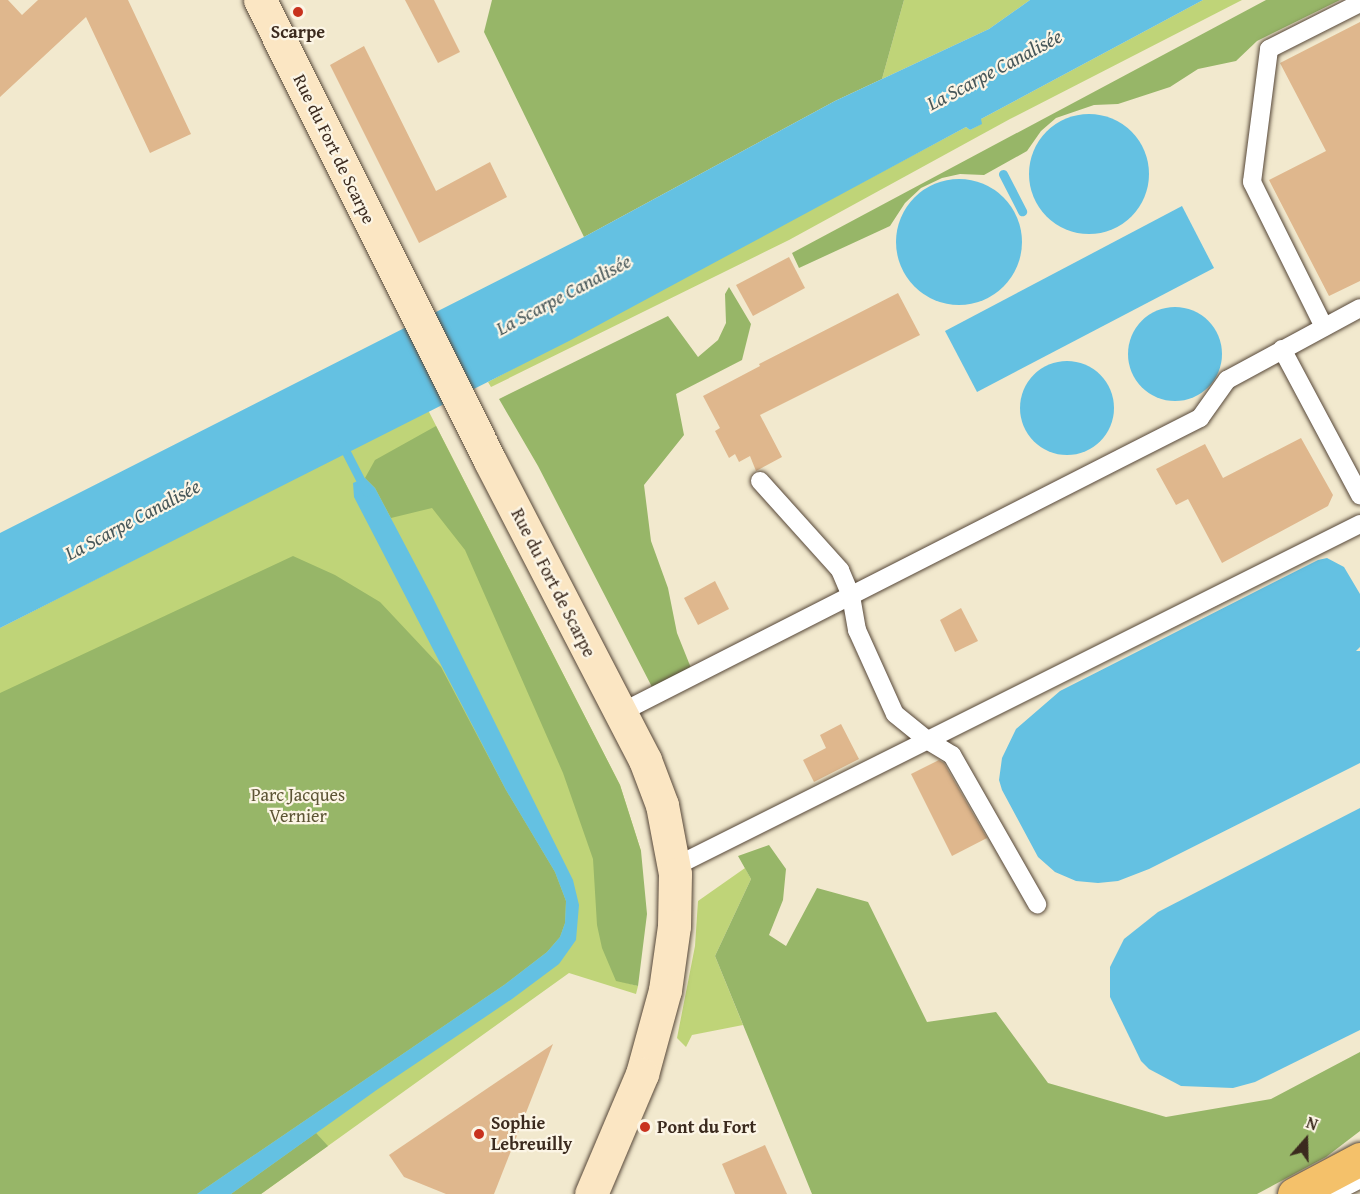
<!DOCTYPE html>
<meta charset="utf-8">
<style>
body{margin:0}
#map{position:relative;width:1360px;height:1194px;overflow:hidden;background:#f2e9ce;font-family:"Gentium Book Plus",serif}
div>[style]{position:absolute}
.green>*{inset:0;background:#bfd478}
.forest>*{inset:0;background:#97b668}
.water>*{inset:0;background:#64c1e2}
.round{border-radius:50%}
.stream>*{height:9px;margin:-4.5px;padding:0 4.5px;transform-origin:4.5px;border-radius:4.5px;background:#64c1e2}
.building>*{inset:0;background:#dfb78d}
.roads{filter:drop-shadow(0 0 2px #564738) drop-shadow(0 0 2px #564738)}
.lane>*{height:18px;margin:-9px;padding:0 9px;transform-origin:9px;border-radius:9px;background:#fff}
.secondary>*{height:33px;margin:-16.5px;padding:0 16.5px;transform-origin:16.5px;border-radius:16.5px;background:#fbe6c3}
.primary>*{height:33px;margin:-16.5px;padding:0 16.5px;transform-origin:16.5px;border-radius:16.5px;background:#f4c16a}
.dots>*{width:16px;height:16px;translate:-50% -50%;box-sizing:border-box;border:3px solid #fcf5e5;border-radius:50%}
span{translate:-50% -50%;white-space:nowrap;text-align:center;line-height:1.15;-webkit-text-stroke:4.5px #fcf5e5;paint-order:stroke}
.poi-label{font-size:18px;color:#3b2a1e;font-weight:700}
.left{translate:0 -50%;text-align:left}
.street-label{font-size:18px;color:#3b2a1e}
.park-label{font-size:18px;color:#5c5434}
.water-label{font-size:20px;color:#475759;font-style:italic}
.north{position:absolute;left:1276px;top:1110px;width:60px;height:60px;-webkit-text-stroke:4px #fcf5e5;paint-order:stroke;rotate:20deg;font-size:16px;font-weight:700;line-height:24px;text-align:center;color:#3b2a1e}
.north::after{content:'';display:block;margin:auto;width:21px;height:27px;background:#3b2a1e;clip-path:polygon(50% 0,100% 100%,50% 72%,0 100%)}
</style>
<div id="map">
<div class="green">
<i style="clip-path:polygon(904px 0,1030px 0,989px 29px,882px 79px)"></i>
<i style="clip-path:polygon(1203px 0,1242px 0,1010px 119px,789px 240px,491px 387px,488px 382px,966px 127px,970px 130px,981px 124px,981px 119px)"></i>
<i style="clip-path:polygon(428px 410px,620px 785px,641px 851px,616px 980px,638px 986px,636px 994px,569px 973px,261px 1194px,0 1194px,0 628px)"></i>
<i style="clip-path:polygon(745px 868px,751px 879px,715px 956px,743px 1025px,692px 1035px,686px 1047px,677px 1038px,695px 946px,698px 901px)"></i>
</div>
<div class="forest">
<i style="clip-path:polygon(492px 0,904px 0,882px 79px,835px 101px,584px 237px,484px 32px)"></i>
<i style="clip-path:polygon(1266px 0,1340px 0,1257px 41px,1236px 61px,1198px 69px,1170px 87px,1118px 104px,1094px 105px,1056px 118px,1041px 131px,1027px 151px,984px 175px,960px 174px,942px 178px,921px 188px,905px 203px,890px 226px,799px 268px,792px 253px)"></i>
<i style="clip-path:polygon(729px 287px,751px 324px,742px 360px,676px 394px,684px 435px,644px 485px,651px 541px,668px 588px,677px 633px,691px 668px,652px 687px,538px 466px,499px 399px,668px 316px,698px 357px,718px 340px,726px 323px,725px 294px)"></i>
<i style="clip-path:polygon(436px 426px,620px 785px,641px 851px,647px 914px,638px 986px,616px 981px,602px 948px,597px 925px,593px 859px,563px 773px,465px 550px,432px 508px,391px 518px,375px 488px,365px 478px,375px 460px)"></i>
<i style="clip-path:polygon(293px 556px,335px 575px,380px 602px,441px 667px,506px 790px,555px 872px,566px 901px,565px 923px,560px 937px,547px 952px,504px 985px,197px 1194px,0 1194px,0 693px)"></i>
<i style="clip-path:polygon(769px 845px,786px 869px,783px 900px,769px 935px,786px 946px,817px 888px,868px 902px,927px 1022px,996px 1012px,1048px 1083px,1166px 1117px,1271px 1099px,1360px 1052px,1360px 1131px,1326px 1157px,1257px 1194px,812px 1194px,715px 956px,751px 879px,738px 856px)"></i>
<i style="clip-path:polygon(316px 1133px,328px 1146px,261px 1194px,231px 1194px)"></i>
</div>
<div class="water">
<i style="clip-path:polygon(1030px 0,1203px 0,981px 119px,982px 124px,970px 130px,966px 127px,569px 341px,0 628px,0 533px,584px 237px,835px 101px,989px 29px)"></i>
<i class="round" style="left:1029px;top:114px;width:120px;height:120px"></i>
<i class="round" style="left:896px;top:179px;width:126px;height:126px"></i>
<i style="clip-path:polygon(1182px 206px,1214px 268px,977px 392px,945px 331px)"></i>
<i class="round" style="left:1128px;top:307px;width:94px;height:94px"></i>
<i class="round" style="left:1020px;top:361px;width:94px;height:94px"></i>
<i style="clip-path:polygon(365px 478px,375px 488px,432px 596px,573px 880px,579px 905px,576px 940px,559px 964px,512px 999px,378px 1089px,231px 1194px,197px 1194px,504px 985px,547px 952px,560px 937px,565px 923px,566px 901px,555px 872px,506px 790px,354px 497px,353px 483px)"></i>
<i style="clip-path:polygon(1327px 558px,1344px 567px,1360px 594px,1360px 647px,1356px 651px,1360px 651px,1360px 763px,1149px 869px,1118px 881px,1098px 883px,1076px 881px,1055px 872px,1038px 857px,1002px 790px,999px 780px,1002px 758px,1016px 729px,1060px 691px,1318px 560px)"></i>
<i style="clip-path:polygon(1360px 808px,1360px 1030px,1255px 1082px,1233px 1088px,1181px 1086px,1149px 1069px,1141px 1061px,1110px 997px,1110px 967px,1124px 939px,1158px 912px)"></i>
</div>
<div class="stream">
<i style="left:1003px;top:174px;width:42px;rotate:62.8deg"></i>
<i style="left:342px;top:444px;width:53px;rotate:62.9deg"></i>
</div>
<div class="building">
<i style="clip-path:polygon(0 0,8px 0,22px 15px,38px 0,128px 0,191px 134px,150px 153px,86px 17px,0 97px)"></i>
<i style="clip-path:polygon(405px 0,434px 0,460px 52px,438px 63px)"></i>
<i style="clip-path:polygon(1360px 22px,1360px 281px,1329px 296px,1269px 180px,1326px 151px,1280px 63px)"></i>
<i style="clip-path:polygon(364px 46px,436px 191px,490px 162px,507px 197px,419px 243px,330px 65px)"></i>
<i style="clip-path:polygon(789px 257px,805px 288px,753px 316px,736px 285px)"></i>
<i style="clip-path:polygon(898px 293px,920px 335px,760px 415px,782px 457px,756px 471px,750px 456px,739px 462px,735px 454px,729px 458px,715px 431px,720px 428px,703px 396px,760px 366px,759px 364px)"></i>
<i style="clip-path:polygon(1301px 438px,1333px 495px,1328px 506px,1222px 563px,1188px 499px,1176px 505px,1156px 469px,1205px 444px,1223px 478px)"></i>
<i style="clip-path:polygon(715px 581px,729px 609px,698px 625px,684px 598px)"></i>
<i style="clip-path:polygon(961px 608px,978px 641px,955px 652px,940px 620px)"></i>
<i style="clip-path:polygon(841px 724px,859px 759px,814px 782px,803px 760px,826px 748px,820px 735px)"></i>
<i style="clip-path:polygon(939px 760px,944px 763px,987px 838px,952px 856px,911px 774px)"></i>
<i style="clip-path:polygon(553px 1044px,494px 1194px,446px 1194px,404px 1177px,389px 1155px)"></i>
<i style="clip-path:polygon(765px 1145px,787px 1194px,735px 1194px,722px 1164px)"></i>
</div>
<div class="roads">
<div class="lane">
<i style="left:1324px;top:327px;width:162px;rotate:-116.4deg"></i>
<i style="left:1252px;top:182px;width:134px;rotate:-82.7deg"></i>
<i style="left:1269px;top:49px;width:102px;rotate:-26.8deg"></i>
<i style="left:1282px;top:349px;width:166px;rotate:61.9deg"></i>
<i style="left:760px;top:481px;width:120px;rotate:48deg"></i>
<i style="left:840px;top:570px;width:28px;rotate:67deg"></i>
<i style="left:851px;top:596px;width:35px;rotate:80deg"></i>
<i style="left:857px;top:630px;width:92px;rotate:65.7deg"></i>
<i style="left:895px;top:714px;width:41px;rotate:39.1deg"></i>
<i style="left:927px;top:740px;width:29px;rotate:31deg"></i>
<i style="left:952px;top:755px;width:172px;rotate:60.3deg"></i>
<i style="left:620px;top:713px;width:651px;rotate:-26.96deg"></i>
<i style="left:1200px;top:418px;width:47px;rotate:-54.6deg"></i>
<i style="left:1227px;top:380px;width:151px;rotate:-28.4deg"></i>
<i style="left:674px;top:867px;width:767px;rotate:-26.57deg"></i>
<i style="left:1331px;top:1194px;width:33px;rotate:-27deg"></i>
</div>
<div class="secondary">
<i style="left:260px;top:0;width:515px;rotate:63.48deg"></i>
<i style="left:490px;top:461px;width:337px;rotate:62.6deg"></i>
<i style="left:645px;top:760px;width:48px;rotate:69.3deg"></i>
<i style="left:662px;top:805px;width:70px;rotate:79.3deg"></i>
<i style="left:675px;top:874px;width:52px;rotate:91.1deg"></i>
<i style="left:674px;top:926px;width:65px;rotate:98deg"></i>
<i style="left:665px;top:990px;width:87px;rotate:105.3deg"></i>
<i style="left:642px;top:1074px;width:130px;rotate:113deg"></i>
</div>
<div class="primary">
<i style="left:1294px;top:1194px;width:75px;rotate:-27.9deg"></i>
</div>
</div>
<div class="dots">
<i style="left:298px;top:12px;background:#c8321e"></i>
<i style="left:645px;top:1127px;background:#c8321e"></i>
<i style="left:479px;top:1134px;background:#c8321e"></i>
</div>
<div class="poi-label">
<span style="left:298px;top:32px">Scarpe</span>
<span class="left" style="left:491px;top:1134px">Sophie<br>Lebreuilly</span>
<span class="left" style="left:657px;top:1127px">Pont du Fort</span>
</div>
<div class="street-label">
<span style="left:334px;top:149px;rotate:64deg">Rue du Fort de Scarpe</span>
<span style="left:553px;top:583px;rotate:63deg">Rue du Fort de Scarpe</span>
</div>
<div class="park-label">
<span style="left:298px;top:806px">Parc Jacques<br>Vernier</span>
</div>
<div class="water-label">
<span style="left:994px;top:69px;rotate:-28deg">La Scarpe Canalisée</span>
<span style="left:563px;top:294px;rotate:-28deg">La Scarpe Canalisée</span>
<span style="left:132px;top:519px;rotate:-28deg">La Scarpe Canalisée</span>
</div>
<div class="north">N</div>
</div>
